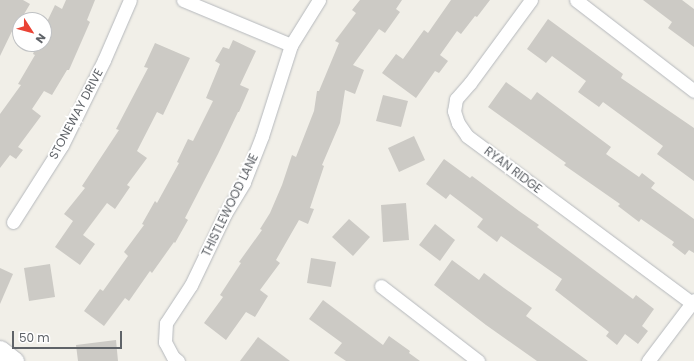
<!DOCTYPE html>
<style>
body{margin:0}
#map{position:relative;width:694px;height:361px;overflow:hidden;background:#f1efe8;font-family:Poppins,sans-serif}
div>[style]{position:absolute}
.building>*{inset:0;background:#cccac5}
.roads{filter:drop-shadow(0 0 1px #b5b8bc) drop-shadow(0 0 1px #b5b8bc)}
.street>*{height:13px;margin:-6.5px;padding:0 6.5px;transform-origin:6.5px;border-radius:6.5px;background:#fff}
.secondary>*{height:19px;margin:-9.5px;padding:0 9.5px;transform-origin:9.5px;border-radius:9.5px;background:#fff}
span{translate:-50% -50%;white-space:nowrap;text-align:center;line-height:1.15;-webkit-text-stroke:4px #fff;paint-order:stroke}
.street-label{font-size:12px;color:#5f6368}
.north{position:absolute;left:12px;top:12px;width:40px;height:40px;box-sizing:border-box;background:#fff;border:1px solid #bfc1c3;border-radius:50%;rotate:126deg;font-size:11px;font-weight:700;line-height:16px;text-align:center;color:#5f6368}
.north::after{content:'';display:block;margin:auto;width:14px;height:18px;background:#ea4335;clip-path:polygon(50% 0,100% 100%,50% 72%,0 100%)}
.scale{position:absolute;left:12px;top:331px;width:110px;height:18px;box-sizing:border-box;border:2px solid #5f6368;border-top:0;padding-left:5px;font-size:12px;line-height:14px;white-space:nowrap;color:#5f6368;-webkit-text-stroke:3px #fff;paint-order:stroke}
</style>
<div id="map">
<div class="building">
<i style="clip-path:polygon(0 0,23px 0,30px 4px,17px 26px,15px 25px,0 56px)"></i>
<i style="clip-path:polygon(66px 0,95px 0,87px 20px,90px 22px,69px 70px,67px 70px,52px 95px,44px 91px,32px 109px,41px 116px,18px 147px,23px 150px,16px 159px,10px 155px,0 168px,0 114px,21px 85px,18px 84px,35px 55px,33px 54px,37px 44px,44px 44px,44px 28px,55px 5px,62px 9px)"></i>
<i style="clip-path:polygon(360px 0,402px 0,396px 9px,400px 12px,385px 33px,379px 29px,353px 65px,364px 70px,355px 94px,345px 90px,340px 123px,322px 165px,324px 166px,310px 208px,314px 209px,308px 224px,299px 220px,276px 260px,280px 263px,260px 290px,268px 296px,255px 317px,246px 312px,226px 340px,204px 323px,223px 297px,220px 295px,241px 263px,239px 262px,262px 230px,260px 229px,270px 213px,282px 185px,292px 155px,296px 157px,314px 111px,317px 91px,319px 91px,339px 43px,335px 41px,356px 13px,352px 10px)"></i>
<i style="clip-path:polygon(451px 0,490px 0,477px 17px,475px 16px,461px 34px,457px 31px,440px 55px,448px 61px,439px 73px,435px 71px,416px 98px,382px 73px,396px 54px,403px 59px,424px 30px,428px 33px)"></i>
<i style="clip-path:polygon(643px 0,682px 0,694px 9px,694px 47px,668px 28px,672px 22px)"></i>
<i style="clip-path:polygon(548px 19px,623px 74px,621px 78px,694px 128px,694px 181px,657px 154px,663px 146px,603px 102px,599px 107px,578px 92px,586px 81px,552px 56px,546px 63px,527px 49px)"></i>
<i style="clip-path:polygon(233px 40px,256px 51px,240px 85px,249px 89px,239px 112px,238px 112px,218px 154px,185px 218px,188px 220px,175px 243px,174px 242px,152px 273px,150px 271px,129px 301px,125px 298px,104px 326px,84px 311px,100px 289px,103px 291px,128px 256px,124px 252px,144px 225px,142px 224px,155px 201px,157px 203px,179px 163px,177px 162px,188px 139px,193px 141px,213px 101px,206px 98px,220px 64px,215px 61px,223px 47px,229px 49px)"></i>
<i style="clip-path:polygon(155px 43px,190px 58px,163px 115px,157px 112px,137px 151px,147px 158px,127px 185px,130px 187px,115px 209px,107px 203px,83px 235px,95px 244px,80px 265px,55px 247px,73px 221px,64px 214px,85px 188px,82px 186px,119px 130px,116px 129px,148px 68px,144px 67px)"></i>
<i style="clip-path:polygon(506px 82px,531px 100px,537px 92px,611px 147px,606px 154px,639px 177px,642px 173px,655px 183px,651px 188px,694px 219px,694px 253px,689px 250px,685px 255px,672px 245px,674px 242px,641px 219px,639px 222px,618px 206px,620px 204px,564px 165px,566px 163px,488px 107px)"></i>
<i style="clip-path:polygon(383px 95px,408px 101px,401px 127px,376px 121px)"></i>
<i style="clip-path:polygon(414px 136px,425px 160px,399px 172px,388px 148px)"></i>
<i style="clip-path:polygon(444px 159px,470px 178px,472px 176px,519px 211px,539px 225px,537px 227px,633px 299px,636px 295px,654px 309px,642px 326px,648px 331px,638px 344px,625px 334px,617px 345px,606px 336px,609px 332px,555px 290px,562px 279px,501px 236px,497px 242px,477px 227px,483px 219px,450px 194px,446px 199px,426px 184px)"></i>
<i style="clip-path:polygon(406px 203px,409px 240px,383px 242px,381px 205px)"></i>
<i style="clip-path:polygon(349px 219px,370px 237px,353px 256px,332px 237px)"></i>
<i style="clip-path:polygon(435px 224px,455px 240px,440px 261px,419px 245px)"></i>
<i style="clip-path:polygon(311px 258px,336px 262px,331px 287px,307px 283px)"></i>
<i style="clip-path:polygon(452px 260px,479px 280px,484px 273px,504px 288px,532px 308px,526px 316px,588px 361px,537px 361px,486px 325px,434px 285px)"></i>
<i style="clip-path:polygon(50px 264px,55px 297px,29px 301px,24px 268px)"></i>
<i style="clip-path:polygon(0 268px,13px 274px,0 304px)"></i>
<i style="clip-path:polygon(323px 300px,383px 345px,389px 336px,410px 351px,409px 353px,420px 361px,346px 361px,334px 353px,342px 343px,309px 319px)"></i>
<i style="clip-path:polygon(258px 337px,290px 361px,240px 361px)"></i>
<i style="clip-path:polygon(116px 340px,118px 361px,78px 361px,76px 345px)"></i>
</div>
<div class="roads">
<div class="street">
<i style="left:183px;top:0;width:117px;rotate:22.6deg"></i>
<i style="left:531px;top:0;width:103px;rotate:126.3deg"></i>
<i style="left:470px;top:83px;width:21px;rotate:131deg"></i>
<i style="left:456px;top:99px;width:12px;rotate:99deg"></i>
<i style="left:454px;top:111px;width:13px;rotate:72deg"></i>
<i style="left:458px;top:123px;width:16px;rotate:55deg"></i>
<i style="left:467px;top:136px;width:280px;rotate:36.6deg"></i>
<i style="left:576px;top:0;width:149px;rotate:37.6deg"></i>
<i style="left:13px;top:222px;width:91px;rotate:-57.5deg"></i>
<i style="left:62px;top:145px;width:95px;rotate:-63.7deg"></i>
<i style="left:104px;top:60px;width:65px;rotate:-66.6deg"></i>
<i style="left:381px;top:286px;width:123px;rotate:37.7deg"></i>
<i style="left:178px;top:361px;width:6px;rotate:-141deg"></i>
<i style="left:173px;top:357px;width:17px;rotate:-118deg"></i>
<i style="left:165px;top:342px;width:19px;rotate:-87deg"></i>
<i style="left:166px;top:323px;width:45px;rotate:-56.7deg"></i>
<i style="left:191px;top:285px;width:79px;rotate:-64.4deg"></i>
<i style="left:225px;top:214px;width:37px;rotate:-59deg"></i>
<i style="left:244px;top:182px;width:49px;rotate:-68.6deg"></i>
<i style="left:262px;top:136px;width:96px;rotate:-72.3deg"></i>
<i style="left:291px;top:45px;width:53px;rotate:-58.1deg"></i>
<i style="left:648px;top:361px;width:76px;rotate:-53deg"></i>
</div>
<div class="secondary">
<i style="left:0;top:350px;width:18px;rotate:38deg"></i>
</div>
</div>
<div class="street-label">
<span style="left:76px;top:114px;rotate:-62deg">STONEWAY DRIVE</span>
<span style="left:513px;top:170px;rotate:37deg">RYAN RIDGE</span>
<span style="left:230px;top:205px;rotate:-64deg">THISTLEWOOD LANE</span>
</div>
<div class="north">N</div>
<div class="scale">50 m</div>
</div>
